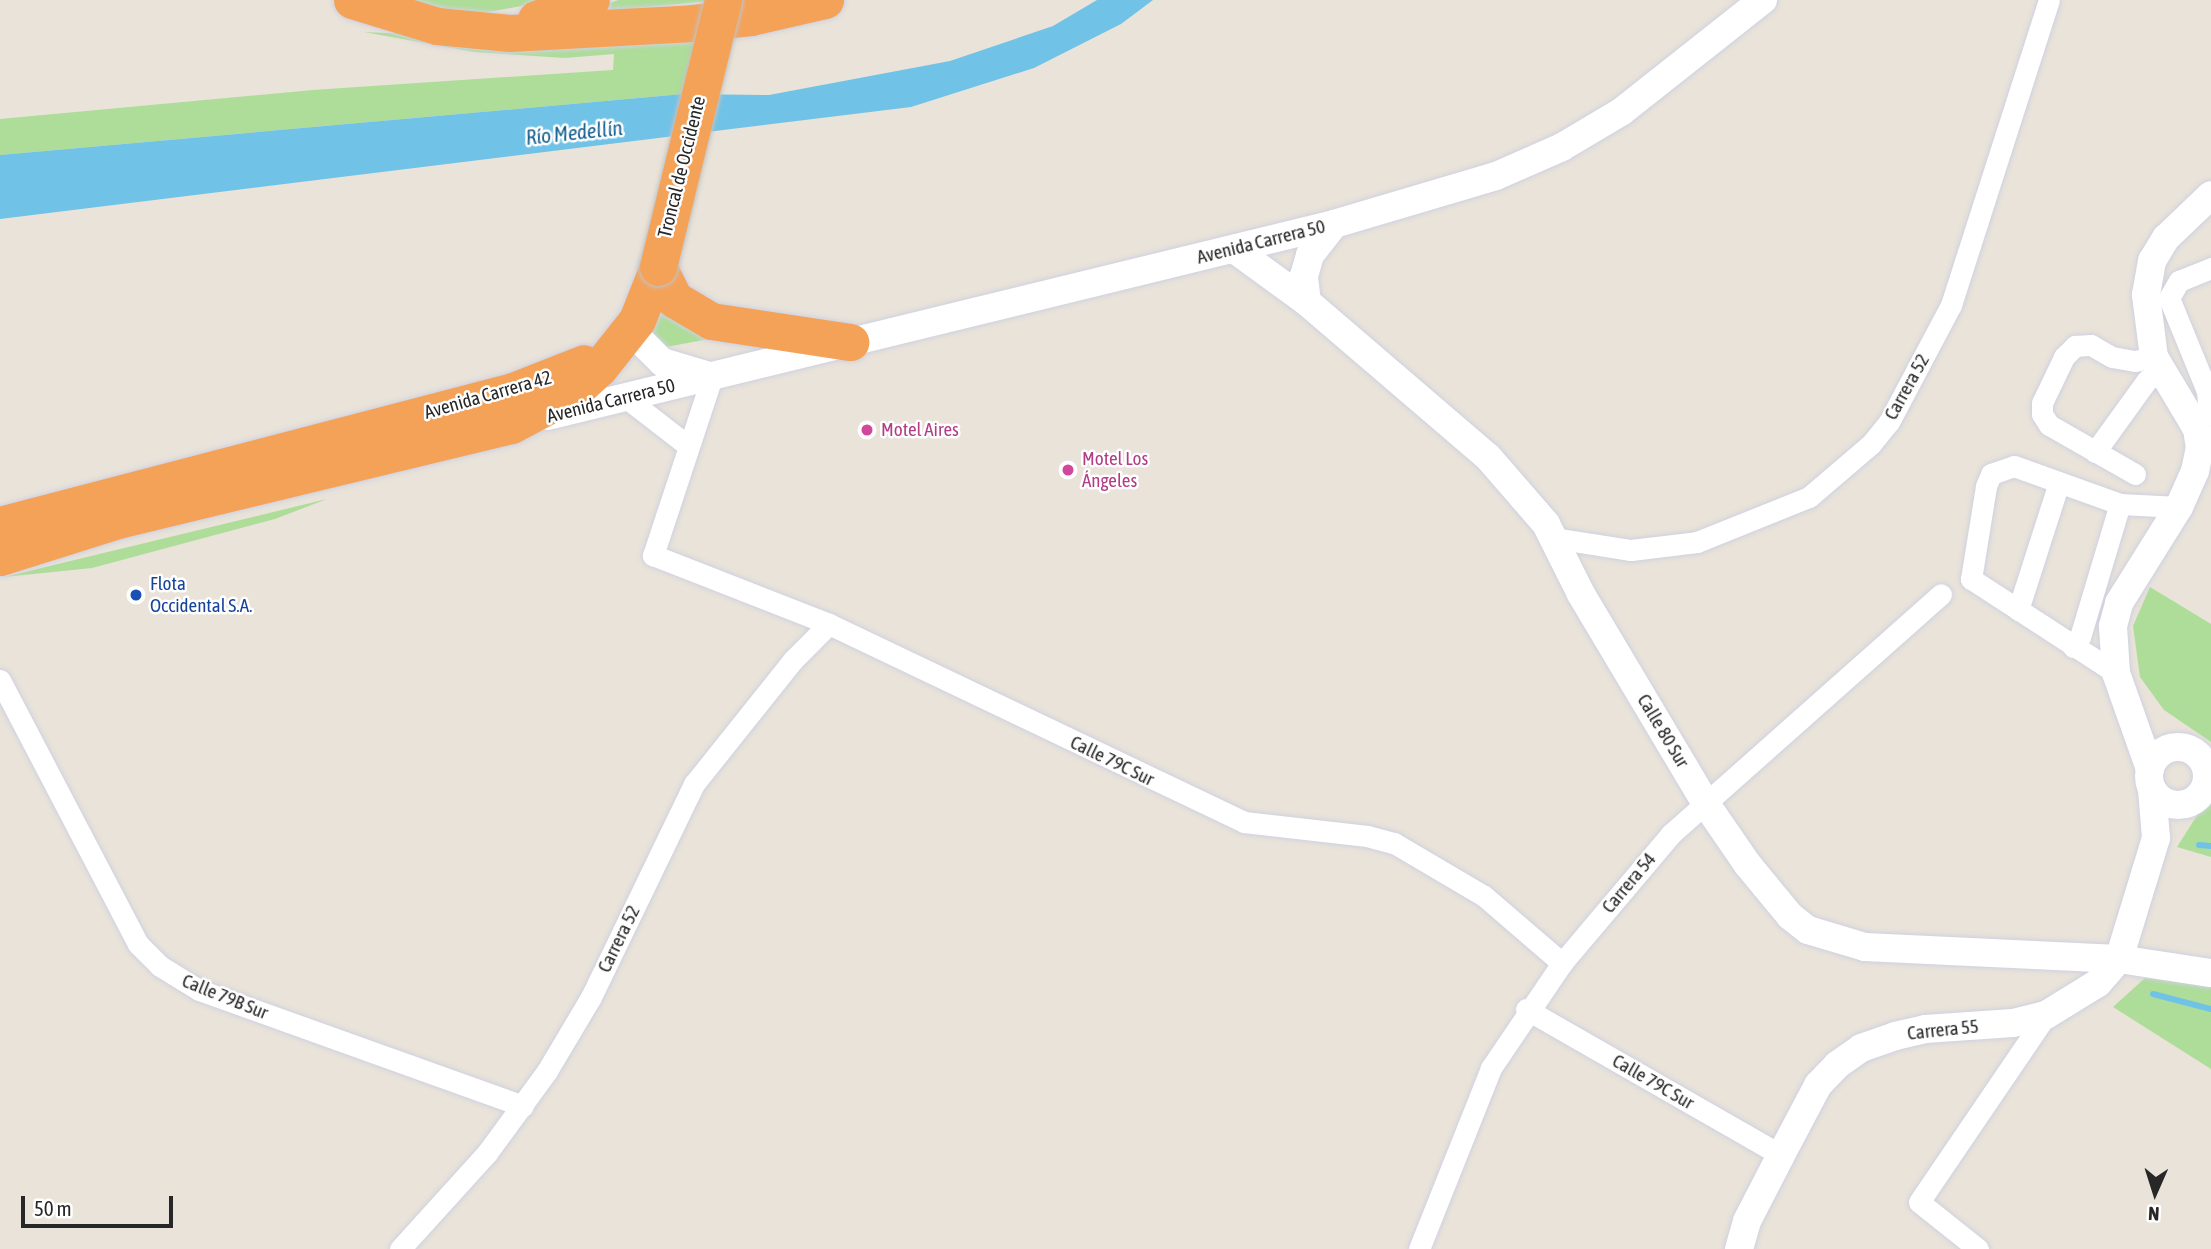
<!DOCTYPE html>
<meta charset="utf-8">
<style>
body{margin:0}
#map{position:relative;width:2211px;height:1249px;overflow:hidden;background:#e9e3d9;font-family:"Asap Condensed",sans-serif}
div>[style]{position:absolute}
.green>*{inset:0;background:#addd98}
.water>*{inset:0;background:#70c3e7}
.stream>*{height:6px;margin:-3px;padding:0 3px;transform-origin:3px;border-radius:3px;background:#70c3e7}
.roads{filter:drop-shadow(0 0 2px #cfd1e0) drop-shadow(0 0 2px #cfd1e0)}
.street>*{height:21px;margin:-10.5px;padding:0 10.5px;transform-origin:10.5px;border-radius:10.5px;background:#fff}
.secondary>*{height:28px;margin:-14px;padding:0 14px;transform-origin:14px;border-radius:14px;background:#fff}
.secondary>.ring{margin:-14px;padding:0;box-sizing:content-box;background:none;border:28px solid #fff;border-radius:50%}
.highway>*{height:37px;margin:-18.5px;padding:0 18.5px;transform-origin:18.5px;border-radius:18.5px;background:#f5a259}
.bridges{filter:drop-shadow(0 0 2px #c3c3c3) drop-shadow(0 0 2px #c3c3c3)}
.highway-bridge>*{height:37px;margin:-18.5px;padding:0 18.5px;transform-origin:18.5px;border-radius:18.5px;background:#f5a259}
.dots>*{width:19px;height:19px;translate:-50% -50%;box-sizing:border-box;border:4px solid #fff;border-radius:50%}
span{translate:-50% -50%;white-space:nowrap;text-align:center;line-height:1.15;-webkit-text-stroke:5px #fff;paint-order:stroke}
.street-label{font-size:19px;color:#272727}
.hotel-label{font-size:19px;color:#b23c85}
.left{translate:0 -50%;text-align:left}
.transit-label{font-size:19px;color:#164399}
.water-label{font-size:21px;color:#145f8e;font-style:italic}
.north{position:absolute;left:2120px;top:1158px;width:70px;height:70px;-webkit-text-stroke:5px #fff;paint-order:stroke;rotate:183deg;font-size:19px;font-weight:700;line-height:28px;text-align:center;color:#272727}
.north::after{content:'';display:block;margin:auto;width:24px;height:32px;background:#272727;clip-path:polygon(50% 0,100% 100%,50% 72%,0 100%)}
.scale{position:absolute;left:21px;top:1196px;width:152px;height:32px;box-sizing:border-box;border:4px solid #272727;border-top:0;padding-left:9px;font-size:21px;line-height:24px;white-space:nowrap;color:#272727;-webkit-text-stroke:5px #fff;paint-order:stroke}
</style>
<div id="map">
<div class="green">
<i style="clip-path:polygon(393px 0,554px 0,478px 14px)"></i>
<i style="clip-path:polygon(618px 0,718px 0,580px 14px)"></i>
<i style="clip-path:polygon(699px 31px,683px 94px,0 155px,0 119px,313px 90px,613px 70px,614px 54px,565px 58px,474px 52px,364px 32px,496px 38px)"></i>
<i style="clip-path:polygon(663px 309px,730px 335px,661px 348px,647px 337px)"></i>
<i style="clip-path:polygon(327px 499px,275px 519px,92px 568px,4px 577px)"></i>
<i style="clip-path:polygon(2150px 587px,2211px 624px,2211px 742px,2164px 710px,2140px 677px,2133px 626px)"></i>
<i style="clip-path:polygon(2210px 795px,2211px 795px,2211px 857px,2177px 847px)"></i>
<i style="clip-path:polygon(2145px 978px,2211px 984px,2211px 1069px,2113px 1007px)"></i>
</div>
<div class="water">
<i style="clip-path:polygon(1097px 0,1153px 0,1121px 24px,1034px 68px,911px 107px,0 219px,0 155px,683px 94px,769px 95px,950px 61px,1053px 26px)"></i>
</div>
<div class="stream">
<i style="left:2199px;top:845px;width:12px;rotate:5deg"></i>
<i style="left:2153px;top:994px;width:60px;rotate:14.5deg"></i>
</div>
<div class="roads">
<div class="street">
<i style="left:712px;top:377px;width:188px;rotate:108.3deg"></i>
<i style="left:653px;top:555px;width:189px;rotate:21.4deg"></i>
<i style="left:829px;top:624px;width:460px;rotate:25.5deg"></i>
<i style="left:1244px;top:822px;width:124px;rotate:6.5deg"></i>
<i style="left:1367px;top:836px;width:28px;rotate:15deg"></i>
<i style="left:1394px;top:843px;width:104px;rotate:30.5deg"></i>
<i style="left:1484px;top:896px;width:103px;rotate:40.7deg"></i>
<i style="left:625px;top:397px;width:78px;rotate:37.7deg"></i>
<i style="left:2197px;top:429px;width:27px;rotate:-66deg"></i>
<i style="left:2208px;top:404px;width:13px;rotate:-94deg"></i>
<i style="left:2207px;top:391px;width:100px;rotate:-112.2deg"></i>
<i style="left:2169px;top:298px;width:20px;rotate:-60deg"></i>
<i style="left:2179px;top:281px;width:35px;rotate:-22deg"></i>
<i style="left:2095px;top:452px;width:89px;rotate:-54.2deg"></i>
<i style="left:2147px;top:380px;width:17px;rotate:-31deg"></i>
<i style="left:2135px;top:474px;width:99px;rotate:-150.3deg"></i>
<i style="left:2049px;top:425px;width:13px;rotate:-122deg"></i>
<i style="left:2042px;top:414px;width:11px;rotate:-90deg"></i>
<i style="left:2042px;top:403px;width:51px;rotate:-64.4deg"></i>
<i style="left:2064px;top:357px;width:16px;rotate:-45deg"></i>
<i style="left:2075px;top:346px;width:16px;rotate:-4deg"></i>
<i style="left:2091px;top:345px;width:24px;rotate:30deg"></i>
<i style="left:2112px;top:357px;width:23px;rotate:10deg"></i>
<i style="left:2135px;top:361px;width:19px;rotate:-12deg"></i>
<i style="left:1554px;top:538px;width:78px;rotate:8.9deg"></i>
<i style="left:1631px;top:550px;width:66px;rotate:-6.9deg"></i>
<i style="left:1697px;top:542px;width:121px;rotate:-21.9deg"></i>
<i style="left:1809px;top:497px;width:82px;rotate:-40.5deg"></i>
<i style="left:1871px;top:444px;width:28px;rotate:-51deg"></i>
<i style="left:1889px;top:422px;width:132px;rotate:-62.1deg"></i>
<i style="left:1951px;top:305px;width:320px;rotate:-72.2deg"></i>
<i style="left:2018px;top:610px;width:134px;rotate:-72.2deg"></i>
<i style="left:2073px;top:647px;width:12px;rotate:-55deg"></i>
<i style="left:2080px;top:637px;width:139px;rotate:-73.3deg"></i>
<i style="left:2116px;top:673px;width:173px;rotate:-147deg"></i>
<i style="left:1971px;top:579px;width:94px;rotate:-80.8deg"></i>
<i style="left:1986px;top:486px;width:13px;rotate:-67deg"></i>
<i style="left:1991px;top:474px;width:24px;rotate:-19deg"></i>
<i style="left:2014px;top:466px;width:113px;rotate:19.7deg"></i>
<i style="left:2120px;top:504px;width:59px;rotate:2.9deg"></i>
<i style="left:0;top:680px;width:298px;rotate:62.4deg"></i>
<i style="left:138px;top:944px;width:31px;rotate:45deg"></i>
<i style="left:160px;top:966px;width:46px;rotate:31.6deg"></i>
<i style="left:199px;top:990px;width:344px;rotate:19.7deg"></i>
<i style="left:1526px;top:1009px;width:294px;rotate:29.8deg"></i>
<i style="left:400px;top:1249px;width:130px;rotate:-47.8deg"></i>
<i style="left:487px;top:1153px;width:102px;rotate:-53.8deg"></i>
<i style="left:547px;top:1071px;width:86px;rotate:-59.3deg"></i>
<i style="left:591px;top:997px;width:237px;rotate:-64.2deg"></i>
<i style="left:694px;top:784px;width:159px;rotate:-51.4deg"></i>
<i style="left:793px;top:660px;width:51px;rotate:-45deg"></i>
<i style="left:1419px;top:1249px;width:195px;rotate:-68.3deg"></i>
<i style="left:1491px;top:1068px;width:127px;rotate:-55.9deg"></i>
<i style="left:1562px;top:963px;width:169px;rotate:-49.8deg"></i>
<i style="left:1671px;top:834px;width:361px;rotate:-41.6deg"></i>
<i style="left:1978px;top:1249px;width:75px;rotate:-141.5deg"></i>
<i style="left:1919px;top:1202px;width:226px;rotate:-55.8deg"></i>
</div>
<div class="secondary">
<i style="left:1234px;top:249px;width:90px;rotate:36deg"></i>
<i style="left:1307px;top:302px;width:238px;rotate:40.6deg"></i>
<i style="left:1488px;top:457px;width:89px;rotate:49.1deg"></i>
<i style="left:1546px;top:524px;width:78px;rotate:63.4deg"></i>
<i style="left:1581px;top:594px;width:244px;rotate:59.2deg"></i>
<i style="left:1706px;top:804px;width:74px;rotate:55.5deg"></i>
<i style="left:1748px;top:865px;width:66px;rotate:50.5deg"></i>
<i style="left:1790px;top:916px;width:23px;rotate:38deg"></i>
<i style="left:1808px;top:930px;width:59px;rotate:16.6deg"></i>
<i style="left:1865px;top:947px;width:254px;rotate:2.7deg"></i>
<i style="left:2119px;top:959px;width:93px;rotate:8.7deg"></i>
<i style="left:1307px;top:302px;width:26px;rotate:-97deg"></i>
<i style="left:1304px;top:276px;width:22px;rotate:-74deg"></i>
<i style="left:1310px;top:255px;width:39px;rotate:-52deg"></i>
<i style="left:631px;top:331px;width:44px;rotate:45deg"></i>
<i style="left:662px;top:362px;width:49px;rotate:16.6deg"></i>
<i style="left:548px;top:416px;width:809px;rotate:-13.73deg"></i>
<i style="left:1334px;top:224px;width:169px;rotate:-16.5deg"></i>
<i style="left:1496px;top:176px;width:72px;rotate:-23.7deg"></i>
<i style="left:1562px;top:147px;width:69px;rotate:-30.7deg"></i>
<i style="left:1621px;top:112px;width:181px;rotate:-38.3deg"></i>
<i class="ring" style="left:2149px;top:747px;width:30px;height:30px"></i>
<i style="left:2150px;top:769px;width:102px;rotate:-109.5deg"></i>
<i style="left:2116px;top:673px;width:47px;rotate:-93.7deg"></i>
<i style="left:2113px;top:626px;width:24px;rotate:-75deg"></i>
<i style="left:2119px;top:603px;width:113px;rotate:-58deg"></i>
<i style="left:2179px;top:507px;width:39px;rotate:-66deg"></i>
<i style="left:2195px;top:471px;width:24px;rotate:-78deg"></i>
<i style="left:2200px;top:448px;width:19px;rotate:-99deg"></i>
<i style="left:2197px;top:429px;width:84px;rotate:-120.8deg"></i>
<i style="left:2154px;top:357px;width:63px;rotate:-97.4deg"></i>
<i style="left:2146px;top:295px;width:35px;rotate:-80deg"></i>
<i style="left:2152px;top:261px;width:27px;rotate:-59deg"></i>
<i style="left:2166px;top:238px;width:62px;rotate:-43.7deg"></i>
<i style="left:1739px;top:1249px;width:29px;rotate:-74deg"></i>
<i style="left:1747px;top:1221px;width:74px;rotate:-62.7deg"></i>
<i style="left:1781px;top:1155px;width:79px;rotate:-62.1deg"></i>
<i style="left:1818px;top:1085px;width:28px;rotate:-46deg"></i>
<i style="left:1837px;top:1065px;width:29px;rotate:-35deg"></i>
<i style="left:1861px;top:1048px;width:36px;rotate:-19deg"></i>
<i style="left:1895px;top:1036px;width:31px;rotate:-13deg"></i>
<i style="left:1925px;top:1029px;width:88px;rotate:-3.9deg"></i>
<i style="left:2013px;top:1023px;width:34px;rotate:-14deg"></i>
<i style="left:2046px;top:1015px;width:61px;rotate:-31.6deg"></i>
<i style="left:2098px;top:983px;width:32px;rotate:-49deg"></i>
<i style="left:2119px;top:959px;width:127px;rotate:-73deg"></i>
<i style="left:2156px;top:838px;width:49px;rotate:-94.7deg"></i>
</div>
<div class="highway">
<i style="left:352px;top:0;width:89px;rotate:17deg"></i>
<i style="left:437px;top:26px;width:73px;rotate:5.5deg"></i>
<i style="left:510px;top:33px;width:183px;rotate:-3.1deg"></i>
<i style="left:693px;top:23px;width:58px;rotate:-5.9deg"></i>
<i style="left:751px;top:17px;width:76px;rotate:-12.9deg"></i>
<i style="left:536px;top:19px;width:58px;rotate:-19.1deg"></i>
<i style="left:658px;top:267px;width:36px;rotate:63deg"></i>
<i style="left:674px;top:299px;width:43px;rotate:30.7deg"></i>
<i style="left:711px;top:321px;width:141px;rotate:8.6deg"></i>
<i style="left:0;top:525px;width:530px;rotate:-14.64deg"></i>
<i style="left:513px;top:391px;width:76px;rotate:-21.5deg"></i>
<i style="left:0;top:557px;width:124px;rotate:-17.4deg"></i>
<i style="left:118px;top:520px;width:404px;rotate:-13.6deg"></i>
<i style="left:511px;top:425px;width:69px;rotate:-27.7deg"></i>
<i style="left:572px;top:393px;width:37px;rotate:-43deg"></i>
<i style="left:599px;top:368px;width:61px;rotate:-51.6deg"></i>
<i style="left:637px;top:320px;width:57px;rotate:-68.4deg"></i>
</div>
</div>
<div class="bridges">
<div class="highway-bridge">
<i style="left:658px;top:267px;width:275px;rotate:-76.3deg"></i>
</div>
</div>
<div class="dots">
<i style="left:867px;top:430px;background:#d1479c"></i>
<i style="left:1068px;top:470px;background:#d1479c"></i>
<i style="left:136px;top:595px;background:#1a4fb4"></i>
</div>
<div class="street-label">
<span style="left:682px;top:167px;rotate:-76deg">Troncal de Occidente</span>
<span style="left:1261px;top:242px;rotate:-14deg">Avenida Carrera 50</span>
<span style="left:1907px;top:387px;rotate:-61deg">Carrera 52</span>
<span style="left:488px;top:395px;rotate:-16deg">Avenida Carrera 42</span>
<span style="left:611px;top:401px;rotate:-14deg">Avenida Carrera 50</span>
<span style="left:1663px;top:731px;rotate:59deg">Calle 80 Sur</span>
<span style="left:1112px;top:761px;rotate:26deg">Calle 79C Sur</span>
<span style="left:1629px;top:883px;rotate:-50deg">Carrera 54</span>
<span style="left:619px;top:939px;rotate:-64deg">Carrera 52</span>
<span style="left:225px;top:997px;rotate:22deg">Calle 79B Sur</span>
<span style="left:1943px;top:1030px;rotate:-6deg">Carrera 55</span>
<span style="left:1653px;top:1082px;rotate:30deg">Calle 79C Sur</span>
</div>
<div class="hotel-label">
<span class="left" style="left:881px;top:430px">Motel Aires</span>
<span class="left" style="left:1082px;top:470px">Motel Los<br>Ángeles</span>
</div>
<div class="transit-label">
<span class="left" style="left:150px;top:595px">Flota<br>Occidental S.A.</span>
</div>
<div class="water-label">
<span style="left:574px;top:132px;rotate:-6deg">Río Medellín</span>
</div>
<div class="north">N</div>
<div class="scale">50 m</div>
</div>
